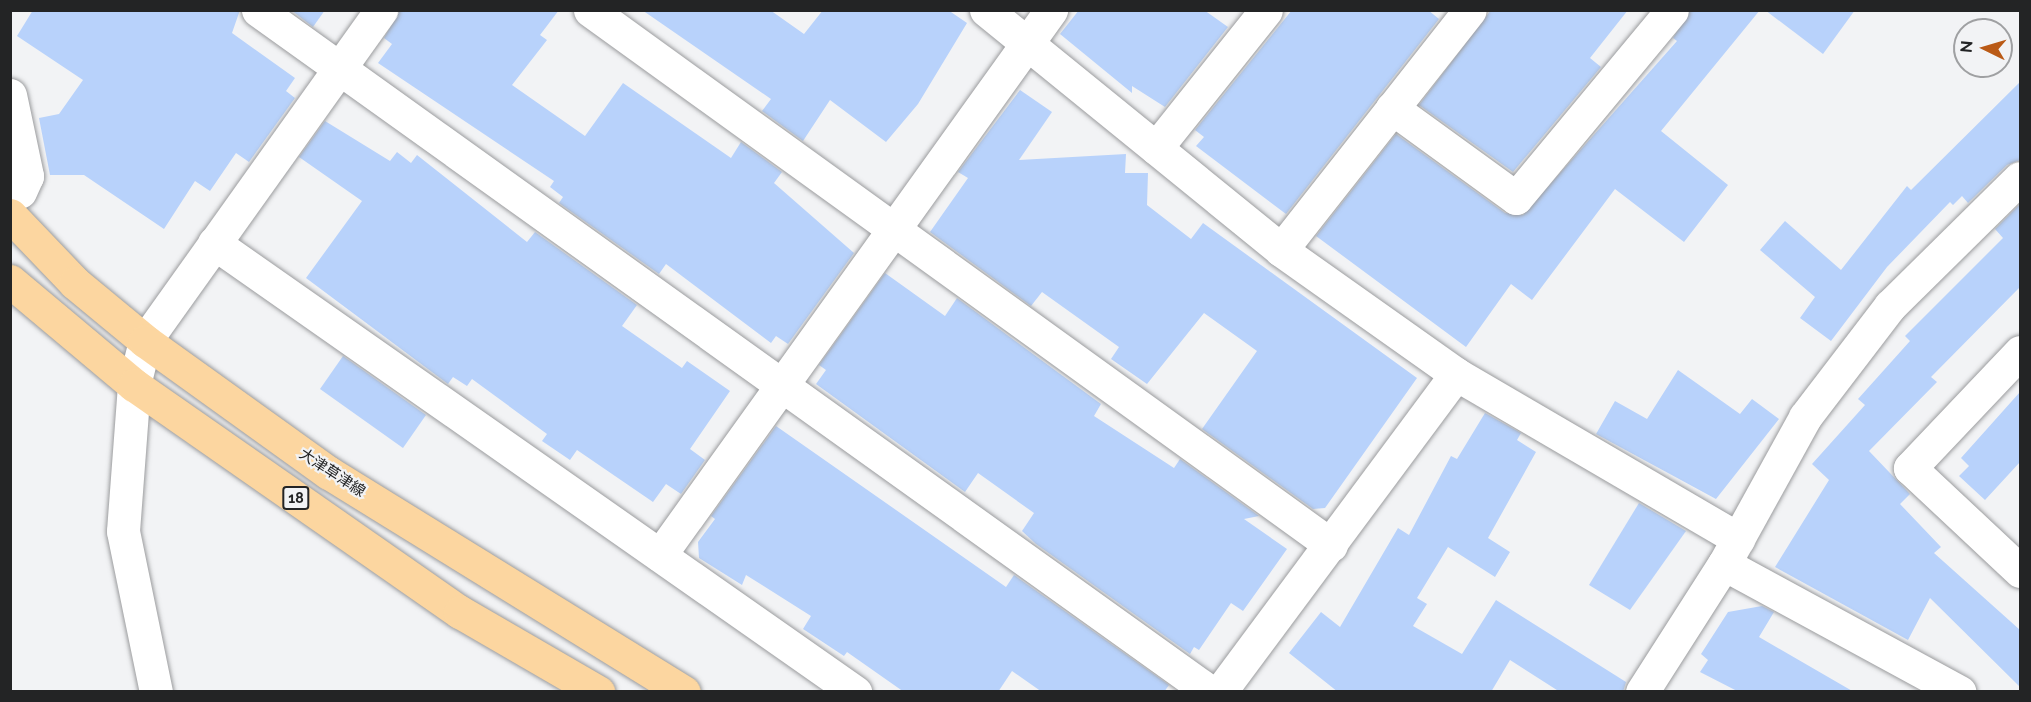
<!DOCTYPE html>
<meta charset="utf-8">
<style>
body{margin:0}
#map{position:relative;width:2031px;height:702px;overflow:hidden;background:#f2f3f5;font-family:Raleway,"Noto Sans JP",sans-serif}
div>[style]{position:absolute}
.building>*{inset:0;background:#b8d2fb}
.roads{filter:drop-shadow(0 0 2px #9b9c9e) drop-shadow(0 0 2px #9b9c9e)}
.minor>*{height:33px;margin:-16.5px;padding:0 16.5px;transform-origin:16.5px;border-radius:16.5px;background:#fff}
.major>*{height:33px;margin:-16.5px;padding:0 16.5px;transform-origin:16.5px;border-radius:16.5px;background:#fcd6a0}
span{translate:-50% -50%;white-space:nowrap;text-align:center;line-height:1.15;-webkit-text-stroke:4.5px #f2f3f5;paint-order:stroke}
.shield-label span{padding:2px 4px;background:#f2f3f5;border:2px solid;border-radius:4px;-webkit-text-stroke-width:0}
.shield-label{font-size:14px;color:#232425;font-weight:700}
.street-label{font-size:15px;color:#232425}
.frame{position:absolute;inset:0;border:12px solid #232425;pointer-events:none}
.north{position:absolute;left:1953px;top:18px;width:60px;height:60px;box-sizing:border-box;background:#f2f3f5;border:2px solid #9fa0a2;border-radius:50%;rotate:275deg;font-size:16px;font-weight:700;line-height:24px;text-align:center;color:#232425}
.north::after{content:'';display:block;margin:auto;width:21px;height:27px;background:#ba5a16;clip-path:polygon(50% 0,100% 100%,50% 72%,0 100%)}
</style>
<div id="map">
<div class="building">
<i style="clip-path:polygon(33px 10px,240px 10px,232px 33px,295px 78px,286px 91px,295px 98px,249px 162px,236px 153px,210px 191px,195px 181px,164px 229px,84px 175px,50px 175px,39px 118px,59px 114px,83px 80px,17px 36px)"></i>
<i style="clip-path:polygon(291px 10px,325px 10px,313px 27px)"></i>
<i style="clip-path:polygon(400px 10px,559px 10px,540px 35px,547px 40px,512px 85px,585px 136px,623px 83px,731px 158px,741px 142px,782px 172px,774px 183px,854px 253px,788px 344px,776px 336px,771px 343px,666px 264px,659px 274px,559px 203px,563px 197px,550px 187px,554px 181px,378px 63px,392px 44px,384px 38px)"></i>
<i style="clip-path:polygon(642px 10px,770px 10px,804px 34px,823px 10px,948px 10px,967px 23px,918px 104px,886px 142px,830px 100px,803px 141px,762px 111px,771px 99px)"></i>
<i style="clip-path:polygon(1079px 10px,1204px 10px,1228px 27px,1165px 107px,1132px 86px,1132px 93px,1060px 34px)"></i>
<i style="clip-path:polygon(1292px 10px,1428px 10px,1439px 19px,1286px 214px,1196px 146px,1204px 137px,1195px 130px)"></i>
<i style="clip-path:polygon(1491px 10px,1628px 10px,1590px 58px,1601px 67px,1513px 172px,1419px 105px)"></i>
<i style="clip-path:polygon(1690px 10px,1760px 10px,1661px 131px,1728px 185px,1684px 242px,1615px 189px,1532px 300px,1511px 284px,1466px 347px,1316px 236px,1396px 134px,1505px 213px,1523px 215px,1677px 41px,1673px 38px)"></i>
<i style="clip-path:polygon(1765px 10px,1855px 10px,1823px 54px)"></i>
<i style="clip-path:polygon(2020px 82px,2020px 160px,2007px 165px,1968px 203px,1962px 196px,1953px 205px,1950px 202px,1887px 267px,1831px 341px,1800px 318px,1815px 297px,1760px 250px,1785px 221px,1841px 270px,1907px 186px,1911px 190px)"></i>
<i style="clip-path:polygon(1020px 90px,1052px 112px,1019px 160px,1126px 154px,1125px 173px,1148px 173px,1147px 205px,1191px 239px,1203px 223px,1417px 378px,1325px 508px,1313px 509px,1202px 429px,1257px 351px,1204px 313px,1147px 384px,1111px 359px,1119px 347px,1042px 292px,1031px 306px,930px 232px,968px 178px,958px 172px)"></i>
<i style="clip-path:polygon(325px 121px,390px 161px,397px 152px,411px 163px,417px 155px,527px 242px,535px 232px,637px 305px,622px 326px,682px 368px,687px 361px,730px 391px,690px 449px,705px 460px,681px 494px,666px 484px,653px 502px,577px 450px,570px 460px,542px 441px,547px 434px,472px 379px,467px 386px,453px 377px,448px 384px,306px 278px,362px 201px,299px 157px)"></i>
<i style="clip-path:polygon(2020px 204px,2020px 287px,1931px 377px,1937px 382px,1869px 451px,1910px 494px,1900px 504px,1941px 547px,1934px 553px,2020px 630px,2020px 687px,1930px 598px,1908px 640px,1775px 567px,1829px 480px,1812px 464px,1865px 405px,1858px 399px,1910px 341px,1905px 336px,2003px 238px,1995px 229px)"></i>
<i style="clip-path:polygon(885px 273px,945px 316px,957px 298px,1101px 404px,1094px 416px,1174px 468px,1180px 459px,1259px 516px,1244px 519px,1287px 549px,1243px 611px,1231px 603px,1199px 650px,1194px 647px,1190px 654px,1036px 544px,1022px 531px,1034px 513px,978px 473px,965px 492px,816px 384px,826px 370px,819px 365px)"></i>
<i style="clip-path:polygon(343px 356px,426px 415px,403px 448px,320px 389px)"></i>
<i style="clip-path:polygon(1678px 370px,1740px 414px,1752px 399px,1779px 419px,1716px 499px,1596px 434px,1615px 401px,1647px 419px)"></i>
<i style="clip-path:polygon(2020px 392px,2020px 462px,1985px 500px,1959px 476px,1969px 466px,1961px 458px)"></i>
<i style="clip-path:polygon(1485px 413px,1521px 433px,1517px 440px,1536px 452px,1488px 538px,1510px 552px,1495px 577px,1448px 547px,1417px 598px,1427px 604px,1413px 626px,1462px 654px,1496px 600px,1626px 682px,1623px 692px,1560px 692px,1510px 660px,1491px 692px,1338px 692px,1289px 653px,1321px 612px,1340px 627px,1398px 528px,1409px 535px,1451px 456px,1457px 459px)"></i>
<i style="clip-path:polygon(776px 426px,1006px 587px,1014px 575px,1169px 685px,1164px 692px,1042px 692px,1012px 671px,998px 692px,904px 692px,847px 652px,844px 656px,803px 629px,811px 616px,746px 575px,742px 585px,699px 558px,698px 542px,715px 519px,711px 516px)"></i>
<i style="clip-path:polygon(1639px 503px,1686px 531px,1630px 610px,1589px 585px)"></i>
<i style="clip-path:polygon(1762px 606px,1774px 612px,1759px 637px,1854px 692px,1739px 692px,1700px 672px,1708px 660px,1701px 654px,1728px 612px)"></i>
</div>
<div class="roads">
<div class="minor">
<i style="left:258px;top:10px;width:1171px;rotate:35.62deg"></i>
<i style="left:590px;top:10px;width:914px;rotate:35.83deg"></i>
<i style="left:986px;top:10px;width:380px;rotate:39.1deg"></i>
<i style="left:1281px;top:250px;width:214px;rotate:35.3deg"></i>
<i style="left:1456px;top:374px;width:327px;rotate:30.3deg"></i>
<i style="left:10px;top:95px;width:83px;rotate:78.1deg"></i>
<i style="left:27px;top:176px;width:17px;rotate:114deg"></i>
<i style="left:1392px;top:108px;width:153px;rotate:36deg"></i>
<i style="left:1516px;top:198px;width:244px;rotate:-50.3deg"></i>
<i style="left:1156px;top:148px;width:176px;rotate:-51.4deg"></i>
<i style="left:214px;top:243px;width:783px;rotate:35.01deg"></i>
<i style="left:1281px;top:250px;width:305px;rotate:-51.8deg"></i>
<i style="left:2020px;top:352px;width:160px;rotate:133.5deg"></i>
<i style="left:1910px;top:468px;width:151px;rotate:43.1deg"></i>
<i style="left:660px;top:555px;width:671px;rotate:-54.34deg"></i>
<i style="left:1724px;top:564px;width:268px;rotate:28.5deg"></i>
<i style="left:156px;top:692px;width:164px;rotate:-101.6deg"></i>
<i style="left:123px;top:531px;width:146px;rotate:-85.7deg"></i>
<i style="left:134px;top:385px;width:45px;rotate:-76deg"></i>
<i style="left:145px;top:341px;width:407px;rotate:-54.5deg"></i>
<i style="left:1220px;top:692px;width:396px;rotate:-53.4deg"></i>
<i style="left:1642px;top:692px;width:152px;rotate:-57.4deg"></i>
<i style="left:1724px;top:564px;width:168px;rotate:-61.1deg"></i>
<i style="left:1805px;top:417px;width:140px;rotate:-52.6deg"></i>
<i style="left:1890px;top:306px;width:182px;rotate:-44.6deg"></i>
</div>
<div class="major">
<i style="left:10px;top:215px;width:94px;rotate:46.3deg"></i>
<i style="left:75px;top:283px;width:91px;rotate:39.6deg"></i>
<i style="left:145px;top:341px;width:226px;rotate:35.7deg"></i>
<i style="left:329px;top:473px;width:417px;rotate:31.7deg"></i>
<i style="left:10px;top:281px;width:162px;rotate:40deg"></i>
<i style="left:134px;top:385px;width:397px;rotate:34.9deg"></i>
<i style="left:460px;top:612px;width:160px;rotate:30.1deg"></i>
</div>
</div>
<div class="shield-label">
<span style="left:296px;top:498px">18</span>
</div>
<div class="street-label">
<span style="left:332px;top:473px;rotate:33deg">大津草津線</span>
</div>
<div class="frame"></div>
<div class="north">N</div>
</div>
